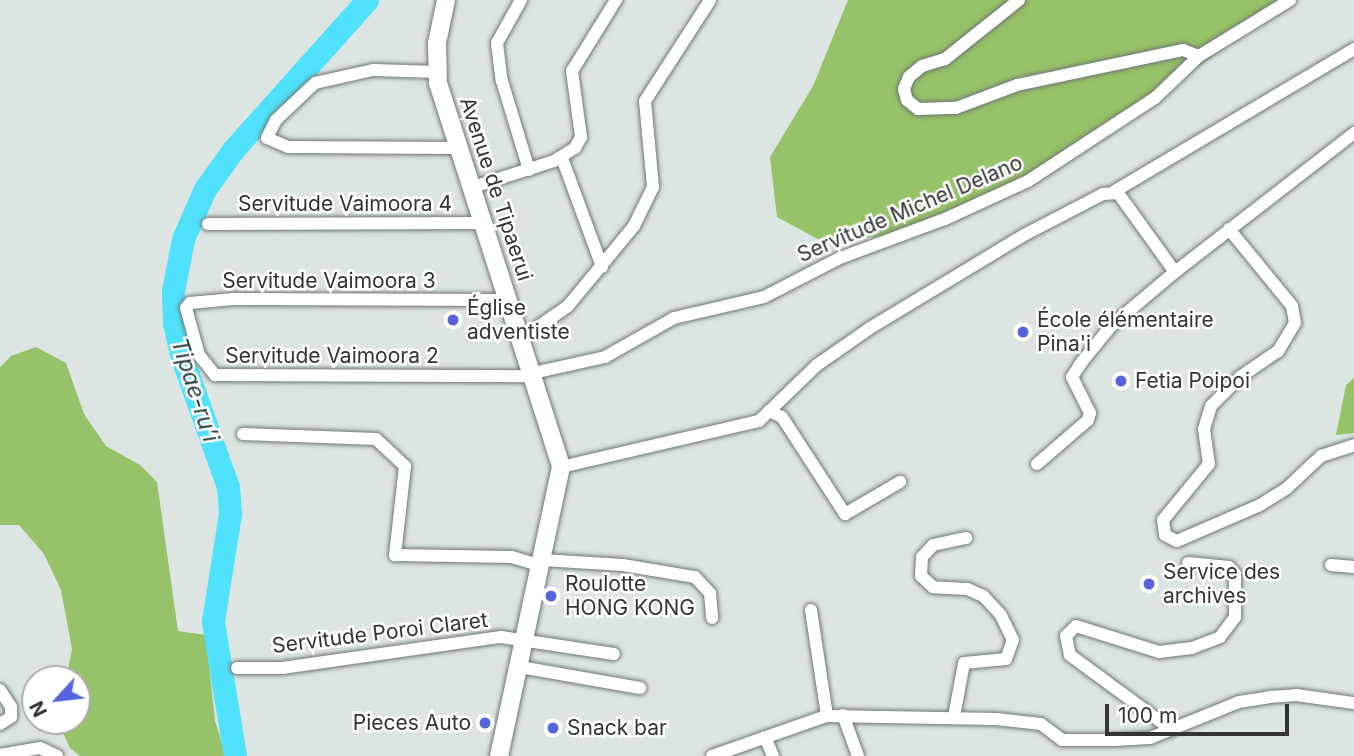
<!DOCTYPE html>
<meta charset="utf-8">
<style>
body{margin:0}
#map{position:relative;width:1354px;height:756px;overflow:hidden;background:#dce5e2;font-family:Inter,sans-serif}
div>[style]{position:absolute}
.forest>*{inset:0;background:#96c269}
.river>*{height:23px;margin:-11.5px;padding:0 11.5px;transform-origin:11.5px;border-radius:11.5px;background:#50e1fc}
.roads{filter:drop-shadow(0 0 2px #6f7774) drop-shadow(0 0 2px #6f7774)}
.street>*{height:12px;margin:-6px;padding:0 6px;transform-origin:6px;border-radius:6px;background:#fff}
.secondary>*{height:18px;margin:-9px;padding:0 9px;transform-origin:9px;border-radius:9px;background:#fff}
.dots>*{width:19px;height:19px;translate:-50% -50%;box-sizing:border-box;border:4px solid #fff;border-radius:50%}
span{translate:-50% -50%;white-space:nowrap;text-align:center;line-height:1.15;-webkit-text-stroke:5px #fff;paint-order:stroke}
.street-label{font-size:21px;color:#323534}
.poi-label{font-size:21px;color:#323534}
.left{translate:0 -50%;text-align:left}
.right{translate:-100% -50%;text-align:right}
.water-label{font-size:23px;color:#243d42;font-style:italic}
.north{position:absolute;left:21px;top:665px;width:70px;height:70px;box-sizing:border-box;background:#fff;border:2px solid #adaeae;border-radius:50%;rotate:243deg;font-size:19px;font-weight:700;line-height:28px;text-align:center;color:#323534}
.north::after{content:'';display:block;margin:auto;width:24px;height:32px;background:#5665db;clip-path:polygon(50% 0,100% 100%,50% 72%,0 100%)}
.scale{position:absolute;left:1105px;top:704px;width:184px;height:32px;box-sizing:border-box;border:4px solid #323534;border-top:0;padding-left:9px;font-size:21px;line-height:24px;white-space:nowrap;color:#323534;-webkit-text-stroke:5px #fff;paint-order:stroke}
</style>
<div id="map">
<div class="forest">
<i style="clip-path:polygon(848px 0,1290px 0,1102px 137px,920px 231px,825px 243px,777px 217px,770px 157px,813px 86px)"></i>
<i style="clip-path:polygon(36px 347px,66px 363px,84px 414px,106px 446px,140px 465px,157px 482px,178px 631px,206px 635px,215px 721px,226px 756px,80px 756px,70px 748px,59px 724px,77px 721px,77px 679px,66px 679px,72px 649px,61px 590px,44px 554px,19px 525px,0 525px,0 367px,11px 356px)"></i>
<i style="clip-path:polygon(1354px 378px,1354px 433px,1336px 435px,1346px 385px)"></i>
</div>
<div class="river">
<i style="left:235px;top:756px;width:137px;rotate:-99.3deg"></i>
<i style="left:213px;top:621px;width:108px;rotate:-81deg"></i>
<i style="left:230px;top:514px;width:27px;rotate:-94deg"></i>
<i style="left:228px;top:487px;width:137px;rotate:-109.6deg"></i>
<i style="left:182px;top:358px;width:36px;rotate:-103deg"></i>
<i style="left:174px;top:323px;width:32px;rotate:-92deg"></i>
<i style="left:173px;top:291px;width:53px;rotate:-79.1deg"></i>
<i style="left:183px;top:239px;width:55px;rotate:-66.3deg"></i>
<i style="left:205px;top:189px;width:48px;rotate:-54.3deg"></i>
<i style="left:233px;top:150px;width:201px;rotate:-48.2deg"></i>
</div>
<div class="roads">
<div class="street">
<i style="left:521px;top:0;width:49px;rotate:119.2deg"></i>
<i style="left:497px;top:43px;width:38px;rotate:83deg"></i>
<i style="left:502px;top:81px;width:93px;rotate:73.1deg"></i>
<i style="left:1019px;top:0;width:95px;rotate:141.4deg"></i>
<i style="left:945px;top:59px;width:24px;rotate:163deg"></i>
<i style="left:922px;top:66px;width:17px;rotate:140deg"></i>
<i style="left:909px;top:77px;width:13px;rotate:113deg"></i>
<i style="left:904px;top:89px;width:11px;rotate:75deg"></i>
<i style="left:907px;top:100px;width:14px;rotate:39deg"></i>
<i style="left:918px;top:109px;width:38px;rotate:-2deg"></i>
<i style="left:956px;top:108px;width:65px;rotate:-20.7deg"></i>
<i style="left:1017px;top:85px;width:170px;rotate:-11.9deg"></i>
<i style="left:1183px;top:50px;width:17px;rotate:21deg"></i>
<i style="left:437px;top:72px;width:64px;rotate:-178.2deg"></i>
<i style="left:373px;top:70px;width:59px;rotate:167.4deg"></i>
<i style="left:315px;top:83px;width:54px;rotate:136.5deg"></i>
<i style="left:276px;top:120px;width:20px;rotate:117deg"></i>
<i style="left:267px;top:138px;width:23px;rotate:23deg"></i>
<i style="left:288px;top:147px;width:168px;rotate:0.3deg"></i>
<i style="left:562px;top:158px;width:116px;rotate:69.8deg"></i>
<i style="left:470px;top:188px;width:88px;rotate:-17.8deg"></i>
<i style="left:554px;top:161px;width:25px;rotate:-32deg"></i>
<i style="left:575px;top:148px;width:13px;rotate:-61deg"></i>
<i style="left:581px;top:137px;width:67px;rotate:-97.8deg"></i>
<i style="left:572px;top:71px;width:84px;rotate:-58.2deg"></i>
<i style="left:1115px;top:191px;width:278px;rotate:-30.7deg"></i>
<i style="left:208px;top:224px;width:273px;rotate:-0.2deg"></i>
<i style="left:1229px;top:229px;width:99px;rotate:50.7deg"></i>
<i style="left:1292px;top:306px;width:17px;rotate:80deg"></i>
<i style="left:1295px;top:323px;width:33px;rotate:121deg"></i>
<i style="left:1278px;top:351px;width:46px;rotate:145.6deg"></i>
<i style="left:1240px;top:377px;width:41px;rotate:135deg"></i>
<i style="left:1211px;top:406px;width:24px;rotate:107deg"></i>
<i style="left:1204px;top:429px;width:35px;rotate:82deg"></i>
<i style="left:1209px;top:464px;width:72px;rotate:129.4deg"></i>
<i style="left:1163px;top:520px;width:15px;rotate:82deg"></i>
<i style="left:1165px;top:535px;width:13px;rotate:27deg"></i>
<i style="left:1177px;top:541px;width:90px;rotate:-23.4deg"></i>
<i style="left:1260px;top:505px;width:32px;rotate:-32deg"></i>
<i style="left:1287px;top:488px;width:47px;rotate:-43.3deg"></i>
<i style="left:1321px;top:456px;width:35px;rotate:-18deg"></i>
<i style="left:508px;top:300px;width:275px;rotate:-179.8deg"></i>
<i style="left:233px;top:299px;width:43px;rotate:174.7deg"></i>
<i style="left:190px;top:303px;width:6px;rotate:129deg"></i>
<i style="left:186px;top:308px;width:49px;rotate:74.5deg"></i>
<i style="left:199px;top:355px;width:26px;rotate:51deg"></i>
<i style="left:215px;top:375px;width:319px;rotate:0.2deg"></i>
<i style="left:521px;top:339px;width:57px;rotate:-35.1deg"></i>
<i style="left:568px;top:306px;width:104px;rotate:-50.5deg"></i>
<i style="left:634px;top:226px;width:43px;rotate:-64deg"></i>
<i style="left:653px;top:187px;width:86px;rotate:-95.3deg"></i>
<i style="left:645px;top:101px;width:120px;rotate:-57.2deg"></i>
<i style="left:533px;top:373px;width:74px;rotate:-12.5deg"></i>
<i style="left:605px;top:357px;width:79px;rotate:-29.5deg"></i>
<i style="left:674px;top:318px;width:92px;rotate:-13.1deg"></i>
<i style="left:764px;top:297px;width:85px;rotate:-27.2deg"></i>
<i style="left:840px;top:258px;width:112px;rotate:-20.4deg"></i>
<i style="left:945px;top:219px;width:91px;rotate:-24.6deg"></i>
<i style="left:1028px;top:181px;width:152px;rotate:-33.2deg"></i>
<i style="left:1155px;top:98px;width:61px;rotate:-43.7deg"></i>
<i style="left:1199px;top:56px;width:107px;rotate:-31.6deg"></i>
<i style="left:769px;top:411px;width:14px;rotate:25deg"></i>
<i style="left:782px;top:417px;width:116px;rotate:57deg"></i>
<i style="left:845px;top:514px;width:64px;rotate:-30.2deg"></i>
<i style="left:243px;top:434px;width:133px;rotate:2.2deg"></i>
<i style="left:376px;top:439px;width:40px;rotate:43deg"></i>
<i style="left:405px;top:466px;width:90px;rotate:96.4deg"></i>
<i style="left:395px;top:555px;width:117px;rotate:1deg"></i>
<i style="left:512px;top:557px;width:31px;rotate:17deg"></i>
<i style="left:1037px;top:464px;width:67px;rotate:-40.8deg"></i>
<i style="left:1088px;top:420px;width:7px;rotate:-74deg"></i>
<i style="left:1090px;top:413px;width:40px;rotate:-116.6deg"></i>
<i style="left:1072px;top:377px;width:17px;rotate:-57deg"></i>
<i style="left:1081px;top:363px;width:48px;rotate:-51deg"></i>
<i style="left:1111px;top:326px;width:84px;rotate:-40.2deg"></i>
<i style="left:561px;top:467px;width:203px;rotate:-13.1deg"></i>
<i style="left:759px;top:421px;width:81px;rotate:-44deg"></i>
<i style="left:817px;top:365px;width:65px;rotate:-34.9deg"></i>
<i style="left:870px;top:328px;width:180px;rotate:-31.1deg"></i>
<i style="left:1024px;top:235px;width:89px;rotate:-27.4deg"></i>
<i style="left:1103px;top:194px;width:15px;rotate:-4deg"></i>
<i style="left:1118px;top:193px;width:97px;rotate:54.2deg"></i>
<i style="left:1175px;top:272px;width:227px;rotate:-37.8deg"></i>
<i style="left:543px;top:560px;width:80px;rotate:3.6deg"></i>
<i style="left:623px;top:565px;width:73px;rotate:9.5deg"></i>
<i style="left:695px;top:577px;width:22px;rotate:47deg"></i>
<i style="left:710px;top:593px;width:25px;rotate:85deg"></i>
<i style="left:1331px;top:565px;width:23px;rotate:5deg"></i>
<i style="left:811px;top:610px;width:107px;rotate:81.4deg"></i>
<i style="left:520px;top:667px;width:122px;rotate:9.9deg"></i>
<i style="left:237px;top:668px;width:45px"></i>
<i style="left:282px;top:668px;width:221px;rotate:-8.1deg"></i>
<i style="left:501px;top:637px;width:114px;rotate:8.6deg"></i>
<i style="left:0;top:690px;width:20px;rotate:57deg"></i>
<i style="left:11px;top:707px;width:10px;rotate:90deg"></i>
<i style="left:11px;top:717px;width:13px;rotate:148deg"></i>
<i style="left:843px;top:715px;width:44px;rotate:69.9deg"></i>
<i style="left:954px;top:717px;width:55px;rotate:-79.5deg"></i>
<i style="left:964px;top:663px;width:42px;rotate:-5.4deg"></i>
<i style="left:1006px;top:659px;width:20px;rotate:-70deg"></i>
<i style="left:1013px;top:640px;width:28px;rotate:-116deg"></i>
<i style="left:1001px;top:615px;width:26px;rotate:-133deg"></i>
<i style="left:983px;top:596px;width:17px;rotate:-156deg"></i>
<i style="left:967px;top:589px;width:34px;rotate:-177deg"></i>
<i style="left:933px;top:587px;width:16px;rotate:-137deg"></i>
<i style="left:921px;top:576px;width:19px;rotate:-87deg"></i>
<i style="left:922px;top:557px;width:16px;rotate:-47deg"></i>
<i style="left:933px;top:545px;width:34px;rotate:-12deg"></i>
<i style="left:1172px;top:730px;width:127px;rotate:-143.7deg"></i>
<i style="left:1070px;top:655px;width:19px;rotate:-102deg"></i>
<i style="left:1066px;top:636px;width:14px;rotate:-45deg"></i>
<i style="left:1076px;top:626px;width:87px;rotate:17.4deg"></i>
<i style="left:1159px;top:652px;width:33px;rotate:-7deg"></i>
<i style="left:1192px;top:648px;width:30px;rotate:-21deg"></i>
<i style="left:1220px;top:637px;width:25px;rotate:-53deg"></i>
<i style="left:1235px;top:617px;width:43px;rotate:-90deg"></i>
<i style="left:1235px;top:574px;width:9px;rotate:-131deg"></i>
<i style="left:1229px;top:567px;width:41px;rotate:-174.4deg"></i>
<i style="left:765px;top:737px;width:21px;rotate:67deg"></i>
<i style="left:0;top:755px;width:41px;rotate:-9.9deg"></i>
<i style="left:40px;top:748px;width:19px;rotate:25deg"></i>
<i style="left:712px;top:756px;width:121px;rotate:-19.3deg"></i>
<i style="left:826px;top:716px;width:170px;rotate:1deg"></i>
<i style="left:996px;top:719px;width:45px;rotate:6.3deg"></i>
<i style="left:1041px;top:724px;width:26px;rotate:37deg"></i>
<i style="left:1062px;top:740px;width:52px"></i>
<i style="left:1114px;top:740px;width:36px;rotate:-3deg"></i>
<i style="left:1150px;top:738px;width:96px;rotate:-22deg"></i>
<i style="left:1239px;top:702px;width:30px;rotate:-9deg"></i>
<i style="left:1269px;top:697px;width:27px;rotate:-4deg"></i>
<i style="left:1296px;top:695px;width:59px;rotate:7.9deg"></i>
</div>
<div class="secondary">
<i style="left:446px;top:0;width:44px;rotate:101.8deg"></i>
<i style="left:437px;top:43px;width:40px;rotate:88.6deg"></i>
<i style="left:438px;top:83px;width:403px;rotate:72.2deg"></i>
<i style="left:561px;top:467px;width:296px;rotate:102.1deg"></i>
</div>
</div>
<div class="dots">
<i style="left:453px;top:320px;background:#5665db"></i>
<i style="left:1023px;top:332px;background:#5665db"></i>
<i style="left:1121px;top:381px;background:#5665db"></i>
<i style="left:1149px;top:584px;background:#5665db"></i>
<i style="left:551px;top:596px;background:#5665db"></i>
<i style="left:485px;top:723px;background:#5665db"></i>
<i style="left:553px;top:728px;background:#5665db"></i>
</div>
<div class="street-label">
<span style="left:496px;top:189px;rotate:72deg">Avenue de Tipaerui</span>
<span style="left:345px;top:204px">Servitude Vaimoora 4</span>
<span style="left:910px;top:209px;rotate:-23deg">Servitude Michel Delano</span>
<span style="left:329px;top:281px">Servitude Vaimoora 3</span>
<span style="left:332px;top:356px">Servitude Vaimoora 2</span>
<span style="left:380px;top:633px;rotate:-7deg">Servitude Poroi Claret</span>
</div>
<div class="poi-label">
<span class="left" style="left:467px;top:320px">Église<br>adventiste</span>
<span class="left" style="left:1037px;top:332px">École élémentaire<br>Pina'i</span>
<span class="left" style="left:1135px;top:381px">Fetia Poipoi</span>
<span class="left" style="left:1163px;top:584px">Service des<br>archives</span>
<span class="left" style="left:565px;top:596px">Roulotte<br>HONG KONG</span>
<span class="right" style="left:471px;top:723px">Pieces Auto</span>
<span class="left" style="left:567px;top:728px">Snack bar</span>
</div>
<div class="water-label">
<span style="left:195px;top:390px;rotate:72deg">Tipae-ru’i</span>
</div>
<div class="north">N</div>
<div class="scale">100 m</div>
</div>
